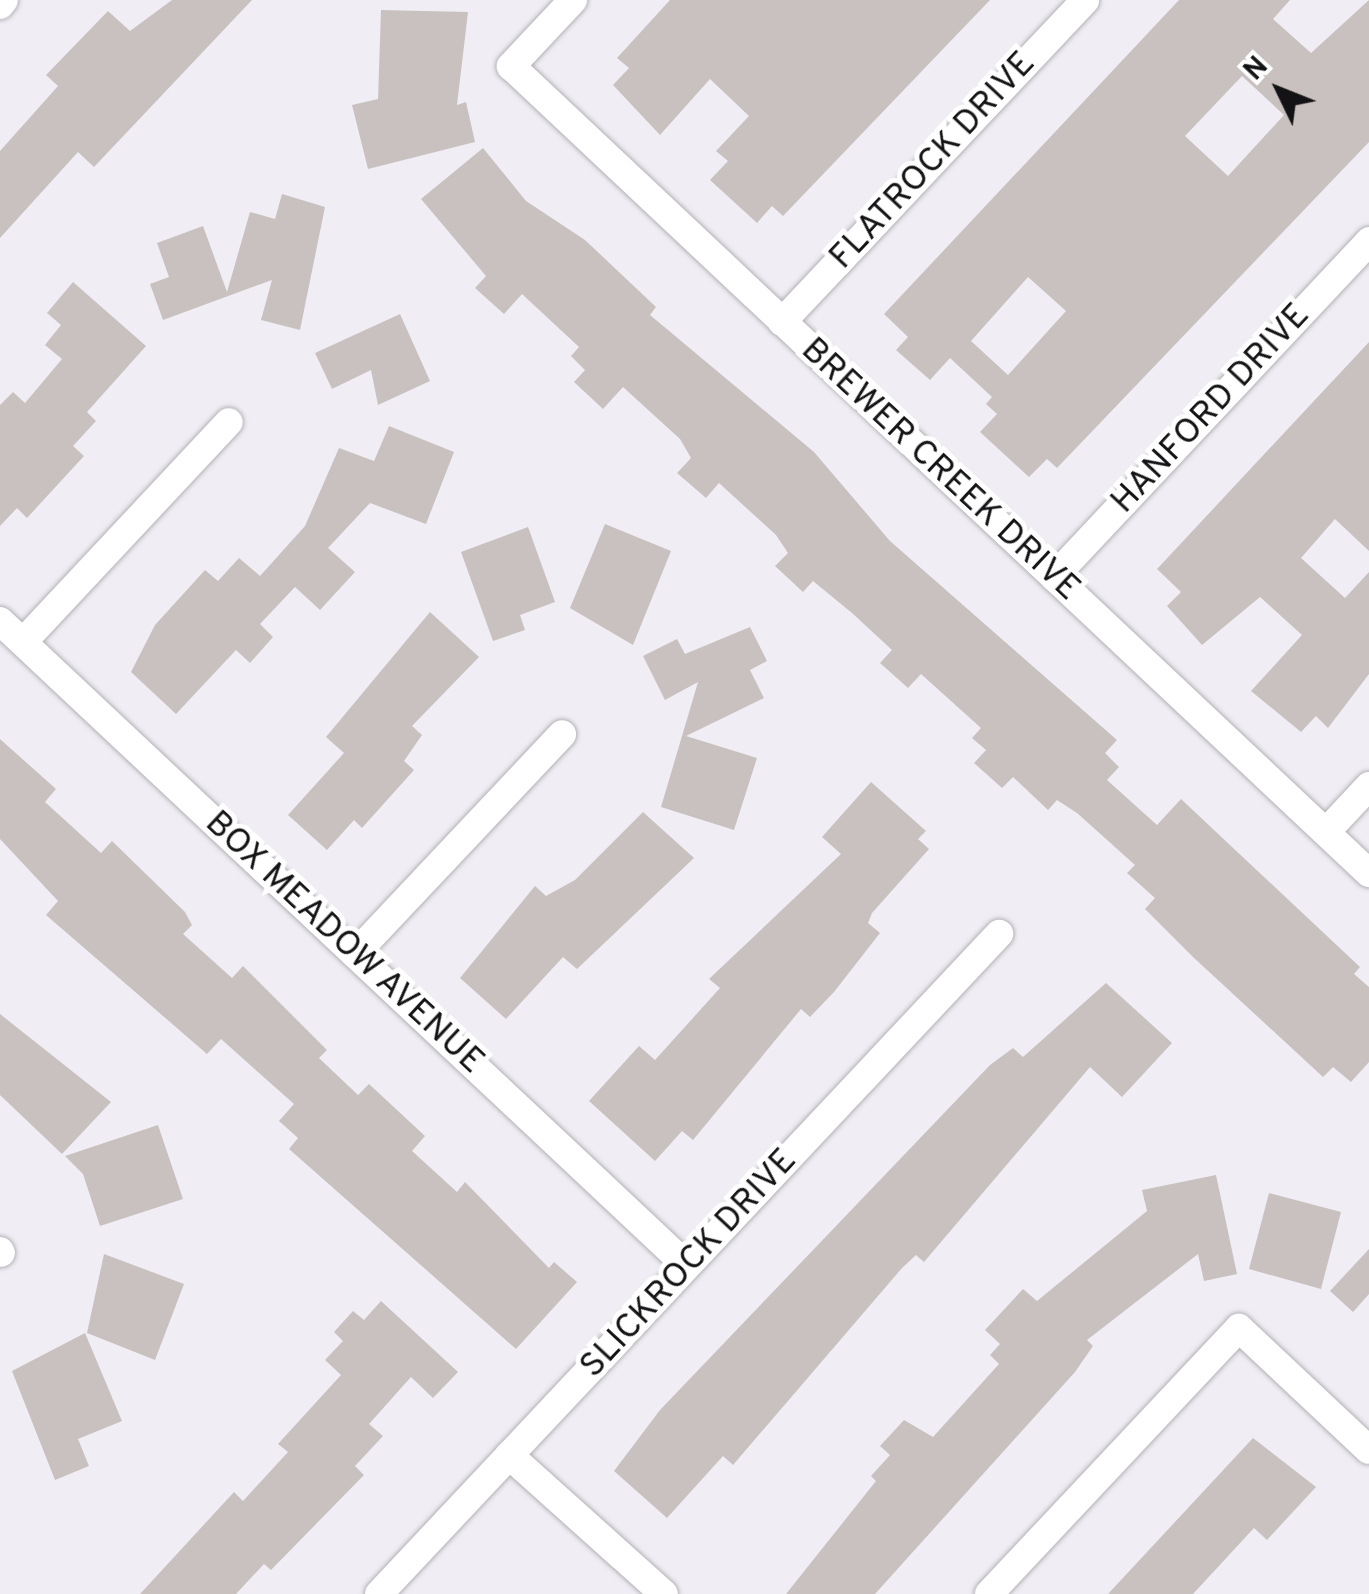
<!DOCTYPE html>
<style>
body{margin:0}
#map{position:relative;width:1369px;height:1594px;overflow:hidden;background:#f0eef4;font-family:Overpass,sans-serif}
div>[style]{position:absolute}
.building>*{inset:0;background:#c8c1bf}
.roads{filter:drop-shadow(0 0 2px #b3b1b7) drop-shadow(0 0 2px #b3b1b7)}
.street>*{height:28px;margin:-14px;padding:0 14px;transform-origin:14px;border-radius:14px;background:#fff}
span{translate:-50% -50%;white-space:nowrap;text-align:center;line-height:1.15;-webkit-text-stroke:10px #fff;paint-order:stroke}
.street-label{font-size:35px;color:#131315}
.north{position:absolute;left:1229px;top:40px;width:100px;height:100px;-webkit-text-stroke:8px #fff;paint-order:stroke;rotate:313deg;font-size:28px;font-weight:700;line-height:40px;text-align:center;color:#131315}
.north::after{content:'';display:block;margin:auto;width:35px;height:45px;background:#131315;clip-path:polygon(50% 0,100% 100%,50% 72%,0 100%)}
</style>
<div id="map">
<div class="building">
<i style="clip-path:polygon(172px 0,252px 0,94px 167px,78px 152px,0 238px,0 151px,58px 86px,46px 75px,108px 11px,130px 31px)"></i>
<i style="clip-path:polygon(670px 0,990px 0,783px 216px,772px 206px,757px 223px,710px 180px,728px 161px,716px 151px,749px 116px,710px 79px,660px 135px,613px 85px,629px 68px,617px 58px)"></i>
<i style="clip-path:polygon(evenodd,1179px 0,1290px 0,1273px 19px,1311px 53px,1369px 0,1369px 142px,1057px 468px,1047px 459px,1029px 477px,980px 432px,997px 414px,986px 404px,992px 397px,950px 358px,930px 380px,896px 350px,908px 337px,884px 314px,1179px 0,1242px 76px,1284px 115px,1228px 176px,1185px 136px,1242px 76px,1179px 0,1028px 277px,1066px 311px,1008px 375px,971px 341px,1028px 277px)"></i>
<i style="clip-path:polygon(381px 10px,468px 12px,457px 105px,466px 102px,475px 142px,368px 169px,352px 105px,378px 99px)"></i>
<i style="clip-path:polygon(483px 148px,526px 201px,585px 240px,656px 307px,650px 315px,814px 452px,890px 541px,1117px 740px,1105px 753px,1119px 767px,1107px 780px,1157px 825px,1181px 799px,1360px 967px,1354px 974px,1369px 987px,1369px 1062px,1351px 1082px,1333px 1067px,1323px 1077px,1193px 957px,1145px 909px,1155px 898px,1127px 873px,1135px 865px,1077px 813px,1057px 800px,1048px 810px,1013px 777px,1002px 788px,974px 763px,986px 750px,972px 738px,981px 728px,921px 674px,908px 688px,880px 663px,892px 650px,852px 613px,813px 581px,803px 592px,775px 566px,788px 553px,776px 535px,719px 483px,706px 498px,677px 473px,691px 458px,680px 439px,623px 387px,603px 409px,574px 382px,585px 370px,571px 356px,579px 347px,522px 294px,504px 314px,475px 288px,486px 276px,421px 199px)"></i>
<i style="clip-path:polygon(282px 194px,325px 207px,300px 330px,261px 320px,272px 280px,163px 320px,150px 284px,169px 277px,157px 243px,203px 226px,227px 292px,250px 212px,275px 219px)"></i>
<i style="clip-path:polygon(73px 282px,146px 346px,87px 412px,96px 421px,73px 446px,84px 456px,27px 518px,17px 508px,0 526px,0 405px,13px 392px,25px 403px,62px 359px,45px 345px,61px 325px,47px 313px)"></i>
<i style="clip-path:polygon(400px 314px,430px 381px,378px 405px,371px 370px,332px 389px,315px 353px)"></i>
<i style="clip-path:polygon(1369px 342px,1369px 551px,1335px 519px,1301px 558px,1345px 598px,1369px 572px,1369px 674px,1328px 728px,1316px 716px,1301px 732px,1251px 691px,1302px 635px,1260px 597px,1202px 645px,1167px 606px,1181px 592px,1157px 569px)"></i>
<i style="clip-path:polygon(389px 426px,454px 452px,426px 524px,370px 503px,328px 548px,355px 572px,320px 610px,295px 587px,260px 624px,273px 637px,250px 663px,236px 650px,176px 714px,131px 672px,155px 625px,205px 570px,218px 581px,239px 558px,260px 576px,305px 526px,339px 448px,374px 461px)"></i>
<i style="clip-path:polygon(605px 524px,671px 551px,633px 645px,570px 608px)"></i>
<i style="clip-path:polygon(528px 527px,555px 602px,520px 615px,525px 630px,493px 641px,461px 552px)"></i>
<i style="clip-path:polygon(430px 612px,479px 657px,412px 726px,422px 735px,404px 761px,414px 770px,362px 828px,354px 820px,327px 850px,288px 815px,344px 753px,326px 737px)"></i>
<i style="clip-path:polygon(750px 627px,767px 661px,750px 670px,764px 698px,686px 736px,757px 758px,734px 830px,661px 807px,698px 682px,665px 700px,643px 656px,677px 639px,685px 654px)"></i>
<i style="clip-path:polygon(0 739px,56px 789px,45px 802px,101px 853px,112px 841px,185px 912px,192px 925px,183px 934px,232px 978px,243px 966px,327px 1050px,319px 1058px,358px 1095px,369px 1084px,425px 1136px,412px 1151px,457px 1192px,465px 1182px,549px 1268px,554px 1262px,577px 1282px,516px 1349px,289px 1149px,298px 1138px,279px 1121px,294px 1104px,221px 1039px,207px 1054px,46px 915px,58px 901px,0 839px)"></i>
<i style="clip-path:polygon(871px 782px,926px 831px,918px 839px,929px 849px,872px 913px,868px 923px,880px 933px,834px 992px,810px 1017px,801px 1009px,693px 1140px,682px 1131px,655px 1161px,589px 1101px,639px 1046px,655px 1060px,720px 988px,709px 979px,841px 854px,822px 837px)"></i>
<i style="clip-path:polygon(643px 812px,694px 858px,577px 969px,563px 957px,506px 1019px,460px 978px,535px 886px,546px 896px,575px 880px)"></i>
<i style="clip-path:polygon(1106px 983px,1172px 1043px,1122px 1097px,1090px 1067px,924px 1262px,916px 1255px,902px 1268px,733px 1465px,723px 1456px,667px 1518px,614px 1471px,660px 1410px,990px 1065px,1013px 1048px,1023px 1057px)"></i>
<i style="clip-path:polygon(0 1014px,111px 1102px,62px 1154px,0 1095px)"></i>
<i style="clip-path:polygon(158px 1125px,183px 1199px,100px 1226px,83px 1174px,65px 1156px)"></i>
<i style="clip-path:polygon(1216px 1175px,1237px 1274px,1204px 1281px,1198px 1254px,1087px 1340px,1093px 1346px,1075px 1372px,875px 1594px,786px 1594px,876px 1481px,871px 1476px,890px 1455px,880px 1446px,904px 1420px,933px 1437px,999px 1364px,990px 1355px,1000px 1344px,985px 1330px,1023px 1289px,1037px 1301px,1147px 1211px,1142px 1190px)"></i>
<i style="clip-path:polygon(1269px 1193px,1341px 1212px,1321px 1289px,1249px 1269px)"></i>
<i style="clip-path:polygon(1369px 1249px,1369px 1294px,1353px 1312px,1330px 1291px)"></i>
<i style="clip-path:polygon(104px 1254px,184px 1284px,155px 1360px,87px 1333px)"></i>
<i style="clip-path:polygon(381px 1301px,458px 1372px,433px 1398px,411px 1377px,369px 1424px,383px 1436px,355px 1466px,364px 1475px,271px 1570px,264px 1564px,236px 1594px,140px 1594px,234px 1492px,243px 1501px,288px 1452px,278px 1444px,341px 1375px,325px 1360px,343px 1341px,334px 1332px,353px 1311px,364px 1320px)"></i>
<i style="clip-path:polygon(85px 1333px,122px 1421px,78px 1439px,89px 1466px,55px 1480px,12px 1371px)"></i>
<i style="clip-path:polygon(1253px 1438px,1316px 1487px,1267px 1540px,1254px 1528px,1193px 1594px,1108px 1594px)"></i>
</div>
<div class="roads">
<div class="street">
<i style="left:573px;top:0;width:91px;rotate:133.2deg"></i>
<i style="left:511px;top:66px;width:1178px;rotate:43.25deg"></i>
<i style="left:0;top:5px;width:6px;rotate:-51deg"></i>
<i style="left:782px;top:322px;width:442px;rotate:-46.7deg"></i>
<i style="left:1054px;top:577px;width:461px;rotate:-46.8deg"></i>
<i style="left:0;top:621px;width:942px;rotate:43.19deg"></i>
<i style="left:23px;top:642px;width:301px;rotate:-46.9deg"></i>
<i style="left:1326px;top:832px;width:63px;rotate:-46.9deg"></i>
<i style="left:355px;top:954px;width:302px;rotate:-46.7deg"></i>
<i style="left:0;top:1251px;width:2px;rotate:63deg"></i>
<i style="left:509px;top:1455px;width:208px;rotate:41.9deg"></i>
<i style="left:379px;top:1594px;width:906px;rotate:-46.79deg"></i>
<i style="left:989px;top:1594px;width:365px;rotate:-46.8deg"></i>
<i style="left:1239px;top:1328px;width:178px;rotate:43.2deg"></i>
</div>
</div>
<div class="street-label">
<span style="left:933px;top:161px;rotate:-47deg">FLATROCK DRIVE</span>
<span style="left:1211px;top:409px;rotate:-47deg">HANFORD DRIVE</span>
<span style="left:940px;top:470px;rotate:43deg">BREWER CREEK DRIVE</span>
<span style="left:344px;top:943px;rotate:43deg">BOX MEADOW AVENUE</span>
<span style="left:689px;top:1264px;rotate:-47deg">SLICKROCK DRIVE</span>
</div>
<div class="north">N</div>
</div>
